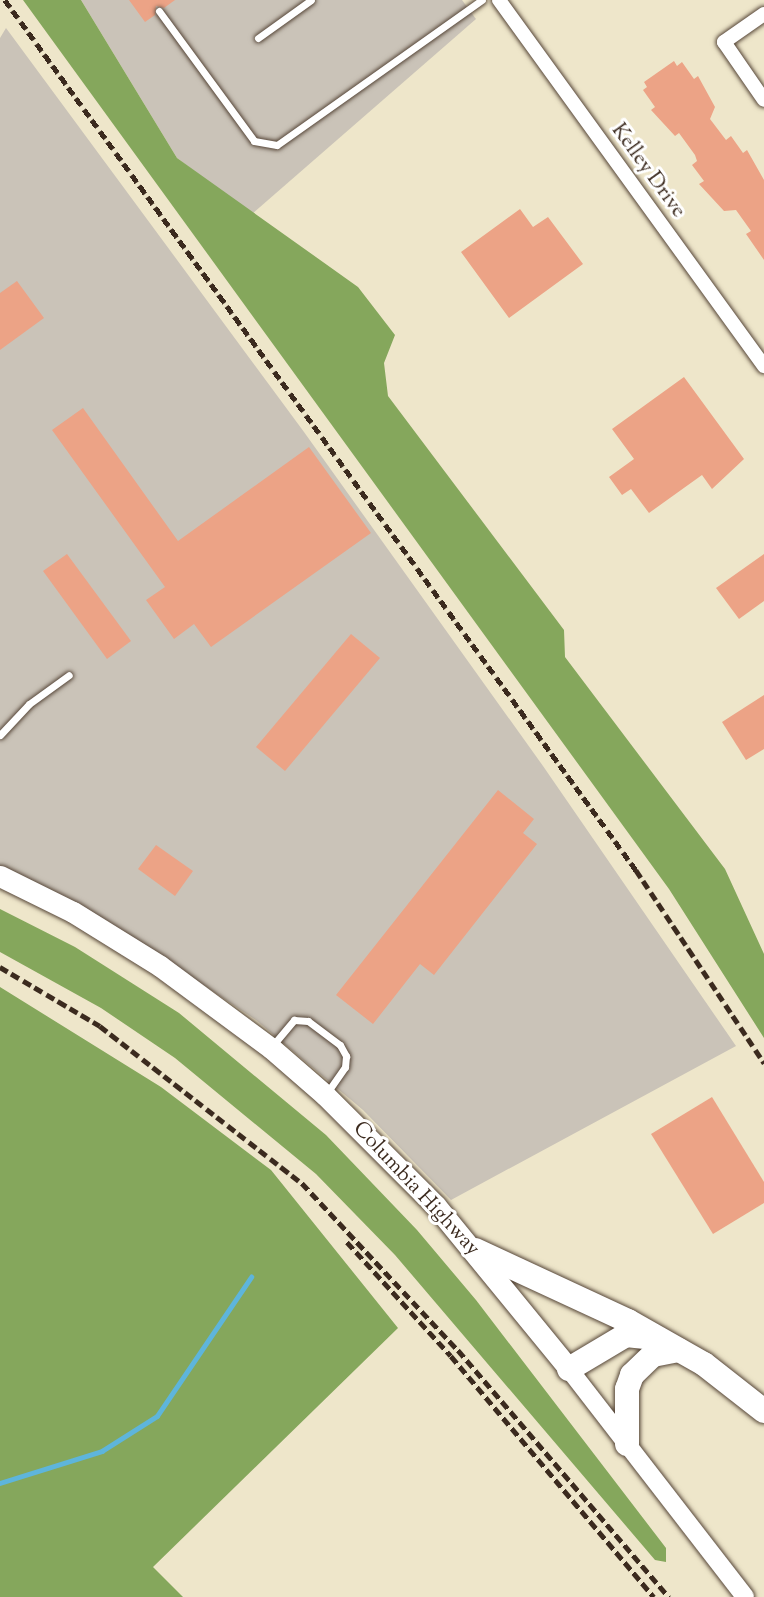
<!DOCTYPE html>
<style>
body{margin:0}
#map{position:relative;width:764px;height:1597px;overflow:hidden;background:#eee6ca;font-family:"Sorts Mill Goudy",serif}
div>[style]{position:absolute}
.industrial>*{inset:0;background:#cac3b8}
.forest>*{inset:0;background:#85a75c}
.stream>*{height:4.5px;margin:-2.25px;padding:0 2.25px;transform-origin:2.25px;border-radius:2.25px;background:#5eb5db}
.building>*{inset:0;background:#eca386}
.roads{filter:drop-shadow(0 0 2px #564638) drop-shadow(0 0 2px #564638)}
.lane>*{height:7px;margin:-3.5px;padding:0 3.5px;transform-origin:3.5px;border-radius:3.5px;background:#fff}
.street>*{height:14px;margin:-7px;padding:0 7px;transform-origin:7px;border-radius:7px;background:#fff}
.secondary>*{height:18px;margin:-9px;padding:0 9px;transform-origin:9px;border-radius:9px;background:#fff}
.primary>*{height:21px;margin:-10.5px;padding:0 10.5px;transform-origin:10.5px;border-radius:10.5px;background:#fff}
.highway>*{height:24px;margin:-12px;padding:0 12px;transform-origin:12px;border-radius:12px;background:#fff}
.rail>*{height:4.5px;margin-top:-2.25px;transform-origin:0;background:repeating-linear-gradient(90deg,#3b2a1e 0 9px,transparent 0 13.5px)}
span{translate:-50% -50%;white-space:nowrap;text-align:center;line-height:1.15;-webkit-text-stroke:6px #fff;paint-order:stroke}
.street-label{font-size:21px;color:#3b2a1e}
</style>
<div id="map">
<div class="industrial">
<i style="clip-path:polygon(81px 0,462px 0,476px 19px,252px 214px,177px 158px)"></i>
<i style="clip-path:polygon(6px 28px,304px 432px,543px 766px,736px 1046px,451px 1200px,363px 1110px,256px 1020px,104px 919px,0 866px,0 38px)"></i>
</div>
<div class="forest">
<i style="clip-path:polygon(23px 0,81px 0,177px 158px,358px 287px,395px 335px,384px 363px,388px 396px,564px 630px,565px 657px,725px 869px,764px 954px,764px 1038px,669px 889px)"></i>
<i style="clip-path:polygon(0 909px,75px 947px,179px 1013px,326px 1135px,417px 1230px,476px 1300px,666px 1548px,666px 1562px,655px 1560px,395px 1255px,316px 1174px,175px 1058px,101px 1008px,0 952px)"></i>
<i style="clip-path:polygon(0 987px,161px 1087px,271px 1170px,398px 1328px,153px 1567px,183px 1597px,0 1597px)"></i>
</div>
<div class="stream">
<i style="left:0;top:1483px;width:107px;rotate:-17.4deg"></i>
<i style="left:102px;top:1451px;width:65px;rotate:-32.5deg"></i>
<i style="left:157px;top:1416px;width:168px;rotate:-55.9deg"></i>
</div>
<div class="building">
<i style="clip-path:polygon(129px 0,175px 0,164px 8px,156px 6px,155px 15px,145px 22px)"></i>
<i style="clip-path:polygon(674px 61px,677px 66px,682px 62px,694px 79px,698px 76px,715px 107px,710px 119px,726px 140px,731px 136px,743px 153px,747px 150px,764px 180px,764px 260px,746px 234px,751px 231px,736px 210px,724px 211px,699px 184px,704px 181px,692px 165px,697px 161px,695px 155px,679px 133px,675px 136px,651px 110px,655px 107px,643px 90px,647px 87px,644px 82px)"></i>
<i style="clip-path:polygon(520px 209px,533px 227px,548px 217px,583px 264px,509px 318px,461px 252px)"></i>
<i style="clip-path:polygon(17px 281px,44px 318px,0 350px,0 293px)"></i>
<i style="clip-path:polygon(684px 377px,744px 459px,712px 489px,702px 475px,649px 513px,631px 489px,622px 495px,609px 477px,634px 459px,612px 429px)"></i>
<i style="clip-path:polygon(83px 408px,178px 541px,309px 447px,371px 533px,211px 647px,194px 624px,174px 639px,146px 600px,165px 587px,52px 430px)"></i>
<i style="clip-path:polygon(67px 554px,131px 641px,107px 659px,43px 571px)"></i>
<i style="clip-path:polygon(764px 554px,764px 601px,739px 619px,716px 588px)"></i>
<i style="clip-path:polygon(351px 634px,380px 658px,285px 771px,256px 747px)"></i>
<i style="clip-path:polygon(764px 695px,764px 749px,746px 760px,722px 722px)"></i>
<i style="clip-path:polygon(498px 790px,534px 819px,523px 833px,537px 844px,434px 975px,420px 964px,373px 1024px,336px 995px)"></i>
<i style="clip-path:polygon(156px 845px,193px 871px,175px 896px,138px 869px)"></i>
<i style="clip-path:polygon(712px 1097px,764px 1182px,764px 1203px,713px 1234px,651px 1134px)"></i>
</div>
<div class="roads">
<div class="lane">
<i style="left:159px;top:11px;width:161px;rotate:53.8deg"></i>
<i style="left:254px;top:141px;width:23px;rotate:10deg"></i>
<i style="left:277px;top:145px;width:251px;rotate:-35.3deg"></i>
<i style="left:258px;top:38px;width:65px;rotate:-35.6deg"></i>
<i style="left:0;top:735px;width:42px;rotate:-46.9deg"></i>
<i style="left:29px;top:704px;width:49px;rotate:-35.9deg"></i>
<i style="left:273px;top:1045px;width:33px;rotate:-50deg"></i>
<i style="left:294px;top:1020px;width:14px;rotate:4deg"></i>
<i style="left:308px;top:1021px;width:40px;rotate:37deg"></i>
<i style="left:340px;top:1045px;width:13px;rotate:61deg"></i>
<i style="left:346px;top:1056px;width:11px;rotate:95deg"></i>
<i style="left:345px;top:1067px;width:32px;rotate:125deg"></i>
</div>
<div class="street">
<i style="left:499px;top:0;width:452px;rotate:54.1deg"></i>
<i style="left:764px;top:14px;width:49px;rotate:145deg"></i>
<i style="left:724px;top:42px;width:70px;rotate:55.4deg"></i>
</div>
<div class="secondary">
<i style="left:569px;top:1369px;width:288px;rotate:52.3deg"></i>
</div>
<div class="primary">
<i style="left:0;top:876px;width:81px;rotate:26.3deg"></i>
<i style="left:73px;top:912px;width:102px;rotate:31.8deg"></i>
<i style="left:160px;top:966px;width:138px;rotate:36.5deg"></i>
<i style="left:271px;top:1048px;width:72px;rotate:41deg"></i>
<i style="left:325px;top:1095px;width:156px;rotate:45deg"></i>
<i style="left:435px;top:1205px;width:212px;rotate:50.7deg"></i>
</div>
<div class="highway">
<i style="left:475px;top:1250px;width:169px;rotate:24.9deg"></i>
<i style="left:628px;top:1321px;width:87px;rotate:29.5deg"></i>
<i style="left:704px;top:1364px;width:76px;rotate:38.1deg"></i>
<i style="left:569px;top:1369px;width:66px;rotate:-30.8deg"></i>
<i style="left:626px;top:1335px;width:29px;rotate:6deg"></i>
<i style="left:627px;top:1444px;width:55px;rotate:-90deg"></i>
<i style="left:627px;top:1389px;width:15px;rotate:-70deg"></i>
<i style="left:632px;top:1375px;width:29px;rotate:-44deg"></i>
<i style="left:653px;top:1355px;width:26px;rotate:-11deg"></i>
</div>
</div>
<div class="rail">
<i style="left:5px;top:0;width:1075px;rotate:54.05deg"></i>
<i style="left:636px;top:870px;width:232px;rotate:56.4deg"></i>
<i style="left:0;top:967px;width:116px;rotate:30.5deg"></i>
<i style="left:100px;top:1026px;width:256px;rotate:37.9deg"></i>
<i style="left:302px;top:1183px;width:229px;rotate:47deg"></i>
<i style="left:458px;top:1350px;width:325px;rotate:49.5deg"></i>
<i style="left:347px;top:1242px;width:154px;rotate:47.6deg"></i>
<i style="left:451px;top:1356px;width:315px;rotate:49.9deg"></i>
</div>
<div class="street-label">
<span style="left:648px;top:171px;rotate:54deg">Kelley Drive</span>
<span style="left:416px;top:1189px;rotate:47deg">Columbia Highway</span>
</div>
</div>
